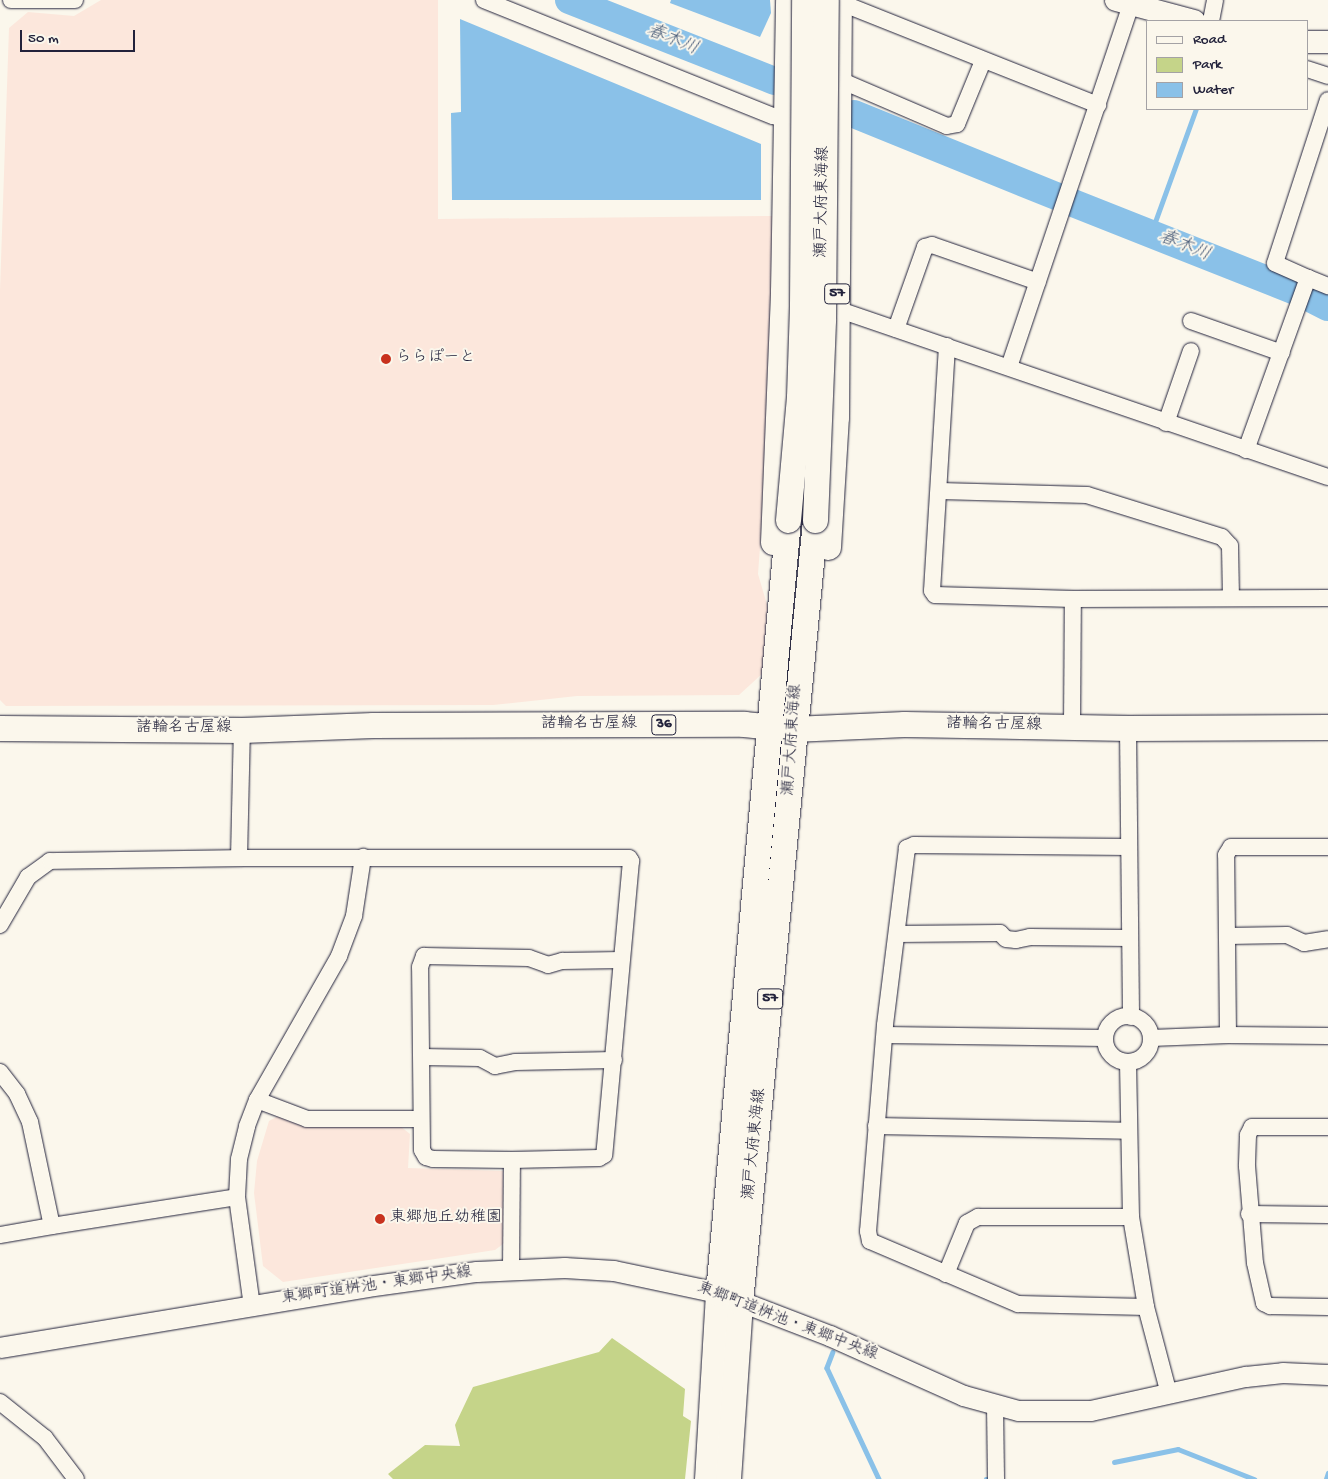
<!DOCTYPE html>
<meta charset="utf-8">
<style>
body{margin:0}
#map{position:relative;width:1328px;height:1479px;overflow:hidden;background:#fbf7ec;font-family:"Gochi Hand","Klee One",sans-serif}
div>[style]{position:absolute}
.built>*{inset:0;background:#fce7dc}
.green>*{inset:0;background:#c5d489}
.water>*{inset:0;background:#8ac1e8}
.stream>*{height:4.5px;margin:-2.25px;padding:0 2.25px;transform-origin:2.25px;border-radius:2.25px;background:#8ac1e8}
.river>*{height:28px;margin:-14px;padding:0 14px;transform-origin:14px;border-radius:14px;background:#8ac1e8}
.roads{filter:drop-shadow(0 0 1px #22223b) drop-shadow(0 0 1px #22223b)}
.minor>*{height:16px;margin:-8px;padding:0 8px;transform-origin:8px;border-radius:8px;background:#fbf7ec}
.minor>.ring{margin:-8px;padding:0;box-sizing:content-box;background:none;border:16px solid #fbf7ec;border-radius:50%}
.tertiary>*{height:20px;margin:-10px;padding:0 10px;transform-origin:10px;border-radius:10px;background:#fbf7ec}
.secondary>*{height:22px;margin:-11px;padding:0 11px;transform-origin:11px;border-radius:11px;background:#fbf7ec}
.primary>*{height:25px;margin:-12.5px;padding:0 12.5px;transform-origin:12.5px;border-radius:12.5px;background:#fbf7ec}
.bridges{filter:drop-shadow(0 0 1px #22223b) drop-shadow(0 0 1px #22223b)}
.primary-bridge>*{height:25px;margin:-12.5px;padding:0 12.5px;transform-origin:12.5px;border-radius:12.5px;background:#fbf7ec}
.dots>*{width:14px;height:14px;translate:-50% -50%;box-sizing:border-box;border:2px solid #fbf7ec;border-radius:50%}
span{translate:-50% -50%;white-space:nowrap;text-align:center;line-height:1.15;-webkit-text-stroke:4px #fbf7ec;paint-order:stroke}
.shield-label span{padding:1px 4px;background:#fbf7ec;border:1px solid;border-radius:4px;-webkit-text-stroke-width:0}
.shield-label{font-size:15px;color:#22223b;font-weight:700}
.street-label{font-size:16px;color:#22223b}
.poi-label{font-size:16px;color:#22223b}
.left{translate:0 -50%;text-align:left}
.water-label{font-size:18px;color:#465a78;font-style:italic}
.legend{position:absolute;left:1146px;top:20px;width:162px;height:90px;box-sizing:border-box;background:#fbf7ec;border:1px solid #a4a2a5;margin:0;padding:6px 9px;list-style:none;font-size:15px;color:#22223b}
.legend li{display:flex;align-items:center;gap:10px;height:25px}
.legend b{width:25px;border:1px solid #a4a2a5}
.scale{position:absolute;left:20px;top:30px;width:115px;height:22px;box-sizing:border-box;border:2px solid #22223b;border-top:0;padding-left:6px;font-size:15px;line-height:18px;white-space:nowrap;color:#22223b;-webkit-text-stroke:4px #fbf7ec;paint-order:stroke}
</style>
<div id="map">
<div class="built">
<i style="clip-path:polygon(101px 0,438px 0,438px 219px,776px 216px,769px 429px,758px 574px,768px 608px,763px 673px,739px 695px,577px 696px,493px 705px,6px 706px,0 700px,0 290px,9px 28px,28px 12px,74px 16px)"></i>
<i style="clip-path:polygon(280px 1115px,333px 1127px,400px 1126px,410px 1134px,408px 1168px,503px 1171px,503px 1244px,495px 1250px,283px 1282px,263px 1266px,254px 1193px,257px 1161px,269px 1121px)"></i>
</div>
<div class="green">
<i style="clip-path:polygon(612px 1338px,685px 1389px,683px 1416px,691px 1421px,685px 1479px,393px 1479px,388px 1474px,425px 1445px,460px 1446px,455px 1425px,473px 1387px,599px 1352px)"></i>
</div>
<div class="water">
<i style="clip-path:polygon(671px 0,770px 0,771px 13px,760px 37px,670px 3px)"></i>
<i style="clip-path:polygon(460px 19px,761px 144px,761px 200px,452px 200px,451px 113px,461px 112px)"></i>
</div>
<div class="stream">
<i style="left:1151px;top:233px;width:132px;rotate:-70.1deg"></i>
<i style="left:833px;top:1352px;width:17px;rotate:111deg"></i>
<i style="left:827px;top:1368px;width:123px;rotate:64.9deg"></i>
<i style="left:1114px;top:1462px;width:65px;rotate:-11.5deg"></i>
<i style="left:1178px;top:1449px;width:82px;rotate:21.5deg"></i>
<i style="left:986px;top:1479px;width:1px"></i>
<i style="left:1326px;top:1479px;width:6px;rotate:-72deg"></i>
</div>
<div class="river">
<i style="left:569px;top:0;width:221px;rotate:21.5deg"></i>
<i style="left:854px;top:114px;width:223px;rotate:22.1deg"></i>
<i style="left:1073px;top:203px;width:239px;rotate:21.6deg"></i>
<i style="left:1308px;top:297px;width:22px;rotate:27deg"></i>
</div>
<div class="roads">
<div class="minor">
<i style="left:11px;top:0;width:64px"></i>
<i style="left:484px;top:0;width:311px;rotate:21.9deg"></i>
<i style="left:773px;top:116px;width:21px;rotate:14deg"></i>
<i style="left:839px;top:2px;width:279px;rotate:21.7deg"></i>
<i style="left:1211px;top:21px;width:21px;rotate:-79deg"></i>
<i style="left:1307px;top:69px;width:22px;rotate:18deg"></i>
<i style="left:840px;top:80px;width:116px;rotate:23.3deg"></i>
<i style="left:947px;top:126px;width:10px;rotate:-11deg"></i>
<i style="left:957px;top:124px;width:68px;rotate:-67.6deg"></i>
<i style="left:1308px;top:278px;width:22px;rotate:22deg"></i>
<i style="left:828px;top:306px;width:528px;rotate:18.88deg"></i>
<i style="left:1191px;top:321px;width:96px;rotate:19.4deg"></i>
<i style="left:896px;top:329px;width:87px;rotate:-70.5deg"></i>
<i style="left:925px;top:247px;width:7px;rotate:-16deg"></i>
<i style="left:932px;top:245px;width:112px;rotate:19.2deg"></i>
<i style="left:947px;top:346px;width:245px;rotate:93.5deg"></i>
<i style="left:932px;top:591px;width:5px;rotate:53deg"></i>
<i style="left:935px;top:595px;width:138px;rotate:1.7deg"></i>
<i style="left:1073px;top:599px;width:255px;rotate:-0.2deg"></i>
<i style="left:1009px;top:367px;width:383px;rotate:-71.4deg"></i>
<i style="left:1166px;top:423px;width:76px;rotate:-70.9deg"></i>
<i style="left:1246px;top:450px;width:183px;rotate:-70.2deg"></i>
<i style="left:1308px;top:278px;width:36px;rotate:-156deg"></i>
<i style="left:1275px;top:263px;width:171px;rotate:-72deg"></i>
<i style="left:940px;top:491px;width:147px;rotate:1.6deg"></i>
<i style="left:1087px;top:495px;width:141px;rotate:17.3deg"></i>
<i style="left:1222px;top:537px;width:12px;rotate:48deg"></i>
<i style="left:1230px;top:546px;width:51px;rotate:88.9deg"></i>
<i style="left:1072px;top:727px;width:128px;rotate:-89.6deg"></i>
<i style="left:1128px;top:728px;width:289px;rotate:89.4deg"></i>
<i style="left:1129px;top:847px;width:215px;rotate:-179.5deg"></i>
<i style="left:914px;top:845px;width:8px;rotate:157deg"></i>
<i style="left:907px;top:848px;width:178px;rotate:97.1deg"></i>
<i style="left:885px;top:1025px;width:207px;rotate:94.7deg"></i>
<i style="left:868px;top:1231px;width:10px;rotate:79deg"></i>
<i style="left:870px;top:1241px;width:161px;rotate:23.1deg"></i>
<i style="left:1018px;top:1304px;width:128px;rotate:1.3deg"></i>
<i style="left:239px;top:858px;width:390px"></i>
<i style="left:629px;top:858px;width:4px;rotate:56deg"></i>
<i style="left:631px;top:861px;width:295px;rotate:95.2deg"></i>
<i style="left:604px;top:1155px;width:6px;rotate:149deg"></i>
<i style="left:599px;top:1158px;width:87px;rotate:178.7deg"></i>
<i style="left:512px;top:1160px;width:79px;rotate:-179.3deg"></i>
<i style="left:433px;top:1159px;width:7px;rotate:-164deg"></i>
<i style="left:426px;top:1157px;width:8px;rotate:-120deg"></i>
<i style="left:422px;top:1150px;width:183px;rotate:-90.6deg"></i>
<i style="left:420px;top:967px;width:12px;rotate:-70deg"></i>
<i style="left:424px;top:956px;width:105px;rotate:1.1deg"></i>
<i style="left:529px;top:958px;width:20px;rotate:20deg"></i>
<i style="left:548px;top:965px;width:15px;rotate:-16deg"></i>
<i style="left:562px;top:961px;width:59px;rotate:-1deg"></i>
<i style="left:0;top:925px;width:56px;rotate:-59.7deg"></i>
<i style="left:28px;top:877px;width:27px;rotate:-36deg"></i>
<i style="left:50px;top:861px;width:189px;rotate:-0.9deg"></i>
<i style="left:239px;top:858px;width:128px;rotate:-88.7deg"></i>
<i style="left:897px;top:934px;width:103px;rotate:-0.6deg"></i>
<i style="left:1000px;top:933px;width:8px;rotate:45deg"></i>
<i style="left:1006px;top:939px;width:10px;rotate:6deg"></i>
<i style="left:1016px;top:940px;width:14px;rotate:-12deg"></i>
<i style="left:1030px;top:937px;width:100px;rotate:0.6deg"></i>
<i style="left:1227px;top:936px;width:60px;rotate:-1deg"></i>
<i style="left:1287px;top:935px;width:19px;rotate:25deg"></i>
<i style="left:1304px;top:943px;width:24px;rotate:-9deg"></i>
<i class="ring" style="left:1105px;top:1016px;width:30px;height:30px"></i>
<i style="left:885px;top:1035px;width:220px;rotate:0.8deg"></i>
<i style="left:1228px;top:1035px;width:100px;rotate:0.6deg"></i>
<i style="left:1151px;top:1038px;width:77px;rotate:-2.2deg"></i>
<i style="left:1228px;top:1035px;width:180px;rotate:-90.6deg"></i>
<i style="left:1226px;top:855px;width:9px;rotate:-58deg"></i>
<i style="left:1231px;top:847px;width:97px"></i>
<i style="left:422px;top:1057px;width:58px;rotate:1deg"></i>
<i style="left:480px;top:1058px;width:17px;rotate:28deg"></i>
<i style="left:495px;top:1066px;width:20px;rotate:-11deg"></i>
<i style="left:515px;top:1062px;width:99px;rotate:-1.2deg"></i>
<i style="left:1128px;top:1062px;width:155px;rotate:88.9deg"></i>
<i style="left:1131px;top:1217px;width:91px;rotate:80.5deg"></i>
<i style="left:1146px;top:1307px;width:90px;rotate:75.2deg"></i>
<i style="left:0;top:1072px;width:28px;rotate:52deg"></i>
<i style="left:17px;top:1094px;width:31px;rotate:65deg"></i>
<i style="left:30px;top:1122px;width:106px;rotate:78.1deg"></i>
<i style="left:52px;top:1226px;width:53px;rotate:170.2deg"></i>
<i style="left:257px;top:1100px;width:53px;rotate:20.8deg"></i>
<i style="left:307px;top:1119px;width:114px"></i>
<i style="left:876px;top:1126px;width:251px;rotate:1.1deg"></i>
<i style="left:1328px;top:1127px;width:76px;rotate:180deg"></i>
<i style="left:1252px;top:1127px;width:9px;rotate:117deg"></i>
<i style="left:1248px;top:1135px;width:31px;rotate:92deg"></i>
<i style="left:1247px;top:1166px;width:97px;rotate:85.3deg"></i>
<i style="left:1255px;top:1263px;width:41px;rotate:77.3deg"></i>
<i style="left:1264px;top:1303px;width:7px;rotate:27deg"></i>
<i style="left:1270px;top:1306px;width:58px;rotate:1deg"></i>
<i style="left:237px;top:1197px;width:110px;rotate:82.2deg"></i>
<i style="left:1249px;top:1214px;width:79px;rotate:0.7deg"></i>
<i style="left:52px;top:1226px;width:187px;rotate:-8.9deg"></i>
<i style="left:237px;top:1197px;width:38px;rotate:-87deg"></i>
<i style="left:239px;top:1159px;width:34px;rotate:-76deg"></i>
<i style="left:247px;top:1126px;width:28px;rotate:-69deg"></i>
<i style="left:257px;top:1100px;width:166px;rotate:-60.3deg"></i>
<i style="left:339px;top:956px;width:43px;rotate:-69.4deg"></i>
<i style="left:354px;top:916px;width:60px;rotate:-81.3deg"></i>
<i style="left:511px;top:1270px;width:110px;rotate:-89.5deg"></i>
<i style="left:946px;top:1274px;width:55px;rotate:-67.6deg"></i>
<i style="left:967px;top:1223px;width:13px;rotate:-29deg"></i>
<i style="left:978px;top:1217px;width:153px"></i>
<i style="left:0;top:1402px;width:58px;rotate:38.7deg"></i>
<i style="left:45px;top:1438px;width:51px;rotate:52.9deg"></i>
<i style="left:995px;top:1406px;width:73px;rotate:89.2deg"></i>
</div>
<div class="tertiary">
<i style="left:0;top:1348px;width:372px;rotate:-9.4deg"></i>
<i style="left:367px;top:1287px;width:111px;rotate:-7.8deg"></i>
<i style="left:477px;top:1272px;width:88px;rotate:-2.6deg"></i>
<i style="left:565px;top:1268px;width:49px;rotate:3.5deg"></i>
<i style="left:614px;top:1271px;width:106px;rotate:11.9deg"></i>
<i style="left:718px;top:1293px;width:120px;rotate:21deg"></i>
<i style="left:830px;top:1336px;width:147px;rotate:24.1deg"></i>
<i style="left:964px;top:1396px;width:57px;rotate:15.3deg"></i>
<i style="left:1019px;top:1411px;width:72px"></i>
<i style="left:1091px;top:1411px;width:159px;rotate:-12.4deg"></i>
<i style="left:1246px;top:1377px;width:37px;rotate:-6deg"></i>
<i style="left:1283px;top:1373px;width:45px;rotate:2.5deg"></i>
</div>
<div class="secondary">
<i style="left:1116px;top:0;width:81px;rotate:15.1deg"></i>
<i style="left:1307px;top:42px;width:21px"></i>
</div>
<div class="primary">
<i style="left:773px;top:542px;width:251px;rotate:-87.7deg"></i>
<i style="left:783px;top:291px;width:291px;rotate:-89deg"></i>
<i style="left:828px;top:547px;width:130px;rotate:-86.5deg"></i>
<i style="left:836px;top:417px;width:417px;rotate:-89.6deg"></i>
<i style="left:0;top:728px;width:242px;rotate:0.5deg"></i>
<i style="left:242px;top:730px;width:131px;rotate:-2.2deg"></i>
<i style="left:373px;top:725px;width:371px;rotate:-0.2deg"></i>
<i style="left:744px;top:724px;width:49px;rotate:5.8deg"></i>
<i style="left:793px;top:729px;width:111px;rotate:-2.6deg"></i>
<i style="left:904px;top:724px;width:224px;rotate:1deg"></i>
<i style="left:1128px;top:728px;width:200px;rotate:-0.3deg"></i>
<i style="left:707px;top:1479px;width:186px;rotate:-86.6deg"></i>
<i style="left:718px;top:1293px;width:776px;rotate:-84.83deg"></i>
<i style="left:728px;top:1479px;width:177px;rotate:-86.1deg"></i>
<i style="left:740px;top:1302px;width:786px;rotate:-84.52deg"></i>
</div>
</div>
<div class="bridges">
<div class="primary-bridge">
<i style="left:788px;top:520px;width:123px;rotate:-84.9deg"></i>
<i style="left:799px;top:397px;width:92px;rotate:-88.1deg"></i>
<i style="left:802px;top:305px;width:305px;rotate:-89.6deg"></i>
<i style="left:815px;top:520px;width:201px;rotate:-87.7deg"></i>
<i style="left:823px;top:319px;width:319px;rotate:-89.5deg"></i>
</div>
</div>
<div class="dots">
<i style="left:386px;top:359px;background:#c8321e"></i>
<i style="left:380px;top:1219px;background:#c8321e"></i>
</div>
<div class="shield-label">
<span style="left:837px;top:294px">57</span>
<span style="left:664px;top:725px">36</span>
<span style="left:770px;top:999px">57</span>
</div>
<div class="street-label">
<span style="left:824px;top:202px;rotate:-89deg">瀬戸大府東海線</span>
<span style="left:589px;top:725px">諸輪名古屋線</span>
<span style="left:994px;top:726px;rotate:1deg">諸輪名古屋線</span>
<span style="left:184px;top:729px">諸輪名古屋線</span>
<span style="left:794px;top:740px;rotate:-86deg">瀬戸大府東海線</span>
<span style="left:756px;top:1144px;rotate:-84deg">瀬戸大府東海線</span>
<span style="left:377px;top:1287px;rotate:-8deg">東郷町道桝池・東郷中央線</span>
<span style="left:787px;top:1323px;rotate:21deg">東郷町道桝池・東郷中央線</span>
</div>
<div class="poi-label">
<span class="left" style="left:396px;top:359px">ららぽーと</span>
<span class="left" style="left:390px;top:1219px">東郷旭丘幼稚園</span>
</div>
<div class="water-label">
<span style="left:672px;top:41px;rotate:22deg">春木川</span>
<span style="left:1184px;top:247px;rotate:22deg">春木川</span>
</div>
<ul class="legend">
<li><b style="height:6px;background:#fbf7ec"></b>Road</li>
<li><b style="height:14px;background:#c5d489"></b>Park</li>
<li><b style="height:14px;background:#8ac1e8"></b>Water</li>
</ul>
<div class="scale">50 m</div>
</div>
